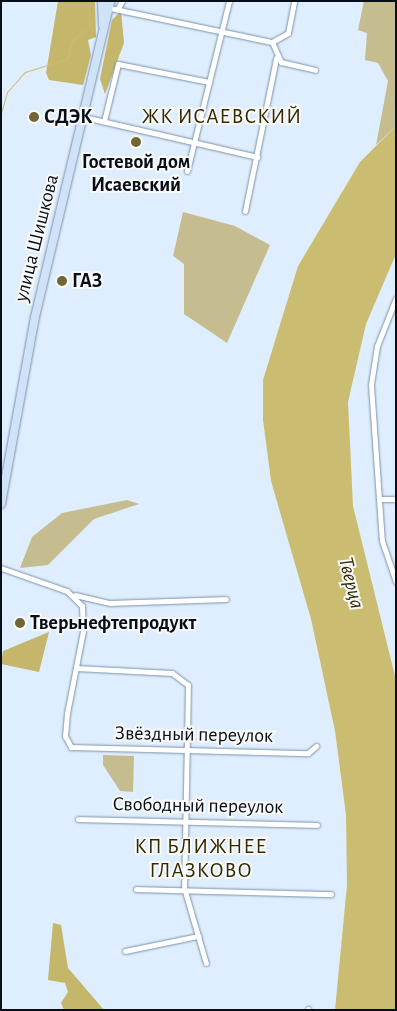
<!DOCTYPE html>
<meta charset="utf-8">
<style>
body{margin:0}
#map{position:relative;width:397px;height:1011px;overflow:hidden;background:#dfeefe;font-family:"Alegreya Sans",sans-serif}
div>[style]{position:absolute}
.green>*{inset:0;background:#c5bd8f}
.forest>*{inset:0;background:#c4b66a}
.water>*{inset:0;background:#cabd71}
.stream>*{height:1px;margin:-0.5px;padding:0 0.5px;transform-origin:0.5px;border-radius:0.5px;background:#cabd71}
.roads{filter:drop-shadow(0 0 1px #7b91aa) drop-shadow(0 0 1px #7b91aa)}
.minor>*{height:5px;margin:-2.5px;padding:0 2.5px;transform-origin:2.5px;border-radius:2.5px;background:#fff}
.primary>*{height:8px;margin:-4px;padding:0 4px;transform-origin:4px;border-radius:4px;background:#d0e2f7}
.dots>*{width:14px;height:14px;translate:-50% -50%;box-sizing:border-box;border:2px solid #f9f9f9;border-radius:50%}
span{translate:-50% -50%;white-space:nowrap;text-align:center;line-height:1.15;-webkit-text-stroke:4px #f9f9f9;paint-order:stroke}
.poi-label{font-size:20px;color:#060e17;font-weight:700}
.left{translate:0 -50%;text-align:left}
.street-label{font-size:20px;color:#060e17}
.neighbourhood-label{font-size:21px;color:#312a00;letter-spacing:1px}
.water-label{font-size:21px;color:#312b08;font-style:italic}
.frame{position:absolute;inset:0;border:2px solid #060e17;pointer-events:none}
</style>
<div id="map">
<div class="green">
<i style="clip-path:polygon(364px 1px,396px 1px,396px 126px,376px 145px,388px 81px,378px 63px,365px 60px,367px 33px,358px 30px)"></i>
<i style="clip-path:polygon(183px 212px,235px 226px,270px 245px,227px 343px,184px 314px,184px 264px,173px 256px)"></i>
<i style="clip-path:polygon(127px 500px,139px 504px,94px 519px,48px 565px,20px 568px,32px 537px,62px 513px)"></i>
<i style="clip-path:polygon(103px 755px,134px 756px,133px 792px,120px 791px,103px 765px)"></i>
</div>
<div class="forest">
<i style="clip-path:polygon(58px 1px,95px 1px,96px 37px,88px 40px,91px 55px,83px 85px,49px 80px,46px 73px)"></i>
<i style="clip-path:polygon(121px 11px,124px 43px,105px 94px,100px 79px,112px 20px)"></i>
<i style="clip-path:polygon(49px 632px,39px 672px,1px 664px,3px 651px)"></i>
<i style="clip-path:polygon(53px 923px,61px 925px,68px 968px,104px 1010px,64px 1010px,61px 1003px,68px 992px,65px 983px,48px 980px)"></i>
</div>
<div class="water">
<i style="clip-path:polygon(396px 126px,396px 254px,366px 324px,348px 402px,353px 506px,396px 680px,396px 1010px,335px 1010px,347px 885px,346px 815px,335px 731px,311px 619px,271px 481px,263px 420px,263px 380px,298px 266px,360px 162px)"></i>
</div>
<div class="stream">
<i style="left:1px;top:113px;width:22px;rotate:-74deg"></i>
<i style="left:7px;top:92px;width:27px;rotate:-48deg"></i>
<i style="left:25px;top:72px;width:44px;rotate:-17.2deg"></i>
<i style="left:67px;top:59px;width:19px;rotate:-74deg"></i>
<i style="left:72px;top:41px;width:22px;rotate:-39deg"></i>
<i style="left:89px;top:27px;width:26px;rotate:-92deg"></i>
</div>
<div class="roads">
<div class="minor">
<i style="left:110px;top:8px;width:166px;rotate:11.9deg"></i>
<i style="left:272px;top:42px;width:22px;rotate:66deg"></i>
<i style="left:281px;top:62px;width:35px;rotate:13deg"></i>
<i style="left:118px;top:8px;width:8px;rotate:-60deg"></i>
<i style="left:272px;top:42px;width:18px;rotate:-29deg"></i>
<i style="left:288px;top:33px;width:33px;rotate:-79deg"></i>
<i style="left:84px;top:117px;width:178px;rotate:13deg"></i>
<i style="left:104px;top:121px;width:59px;rotate:-76.2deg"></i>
<i style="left:118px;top:64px;width:93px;rotate:11.2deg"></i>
<i style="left:187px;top:171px;width:175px;rotate:-76.1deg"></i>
<i style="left:245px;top:211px;width:156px;rotate:-78.5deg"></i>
<i style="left:396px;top:298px;width:52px;rotate:111.6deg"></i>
<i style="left:377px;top:346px;width:39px;rotate:99deg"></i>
<i style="left:371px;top:385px;width:156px;rotate:86deg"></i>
<i style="left:382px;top:541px;width:43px;rotate:71.1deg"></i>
<i style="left:381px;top:499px;width:15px"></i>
<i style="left:1px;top:568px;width:70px;rotate:19.2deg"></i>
<i style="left:67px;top:591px;width:21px;rotate:45deg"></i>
<i style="left:82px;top:606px;width:25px;rotate:88deg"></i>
<i style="left:83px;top:631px;width:84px;rotate:101deg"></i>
<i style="left:67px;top:713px;width:23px;rotate:95deg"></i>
<i style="left:65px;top:736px;width:13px;rotate:61deg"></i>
<i style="left:71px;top:747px;width:237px;rotate:1.5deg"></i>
<i style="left:308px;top:753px;width:11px;rotate:-41deg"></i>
<i style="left:75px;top:595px;width:37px;rotate:13deg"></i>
<i style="left:111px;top:603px;width:115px;rotate:-2deg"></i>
<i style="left:76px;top:668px;width:96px;rotate:3deg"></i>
<i style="left:172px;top:673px;width:20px;rotate:37deg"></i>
<i style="left:188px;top:685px;width:203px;rotate:91.1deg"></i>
<i style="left:184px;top:888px;width:78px;rotate:73.7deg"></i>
<i style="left:78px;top:819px;width:239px;rotate:1.4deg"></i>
<i style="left:136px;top:889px;width:195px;rotate:1.5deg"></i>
<i style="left:125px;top:951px;width:75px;rotate:-11.6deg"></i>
<i style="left:308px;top:1010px;width:1px;rotate:-90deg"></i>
</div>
<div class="primary">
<i style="left:102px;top:1px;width:24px;rotate:88deg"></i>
<i style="left:1px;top:504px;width:190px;rotate:-79.7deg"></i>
<i style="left:35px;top:317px;width:325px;rotate:-76.6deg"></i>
</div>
</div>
<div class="dots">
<i style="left:34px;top:117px;background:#6f6633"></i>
<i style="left:136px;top:142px;background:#6f6633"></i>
<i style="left:62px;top:281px;background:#6f6633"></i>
<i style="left:20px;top:623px;background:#6f6633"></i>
</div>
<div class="poi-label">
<span class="left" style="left:44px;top:117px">СДЭК</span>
<span style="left:136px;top:174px">Гостевой дом<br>Исаевский</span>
<span class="left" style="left:72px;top:281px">ГАЗ</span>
<span class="left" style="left:30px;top:623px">Тверьнефтепродукт</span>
</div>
<div class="street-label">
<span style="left:37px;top:238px;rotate:-76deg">улица Шишкова</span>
<span style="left:194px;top:735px;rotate:1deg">Звёздный переулок</span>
<span style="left:198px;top:806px;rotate:1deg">Свободный переулок</span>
</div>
<div class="neighbourhood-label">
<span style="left:222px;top:117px">ЖК ИСАЕВСКИЙ</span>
<span style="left:201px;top:859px">КП БЛИЖНЕЕ<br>ГЛАЗКОВО</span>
</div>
<div class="water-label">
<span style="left:351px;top:583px;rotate:76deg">Тверца</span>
</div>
<div class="frame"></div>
</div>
